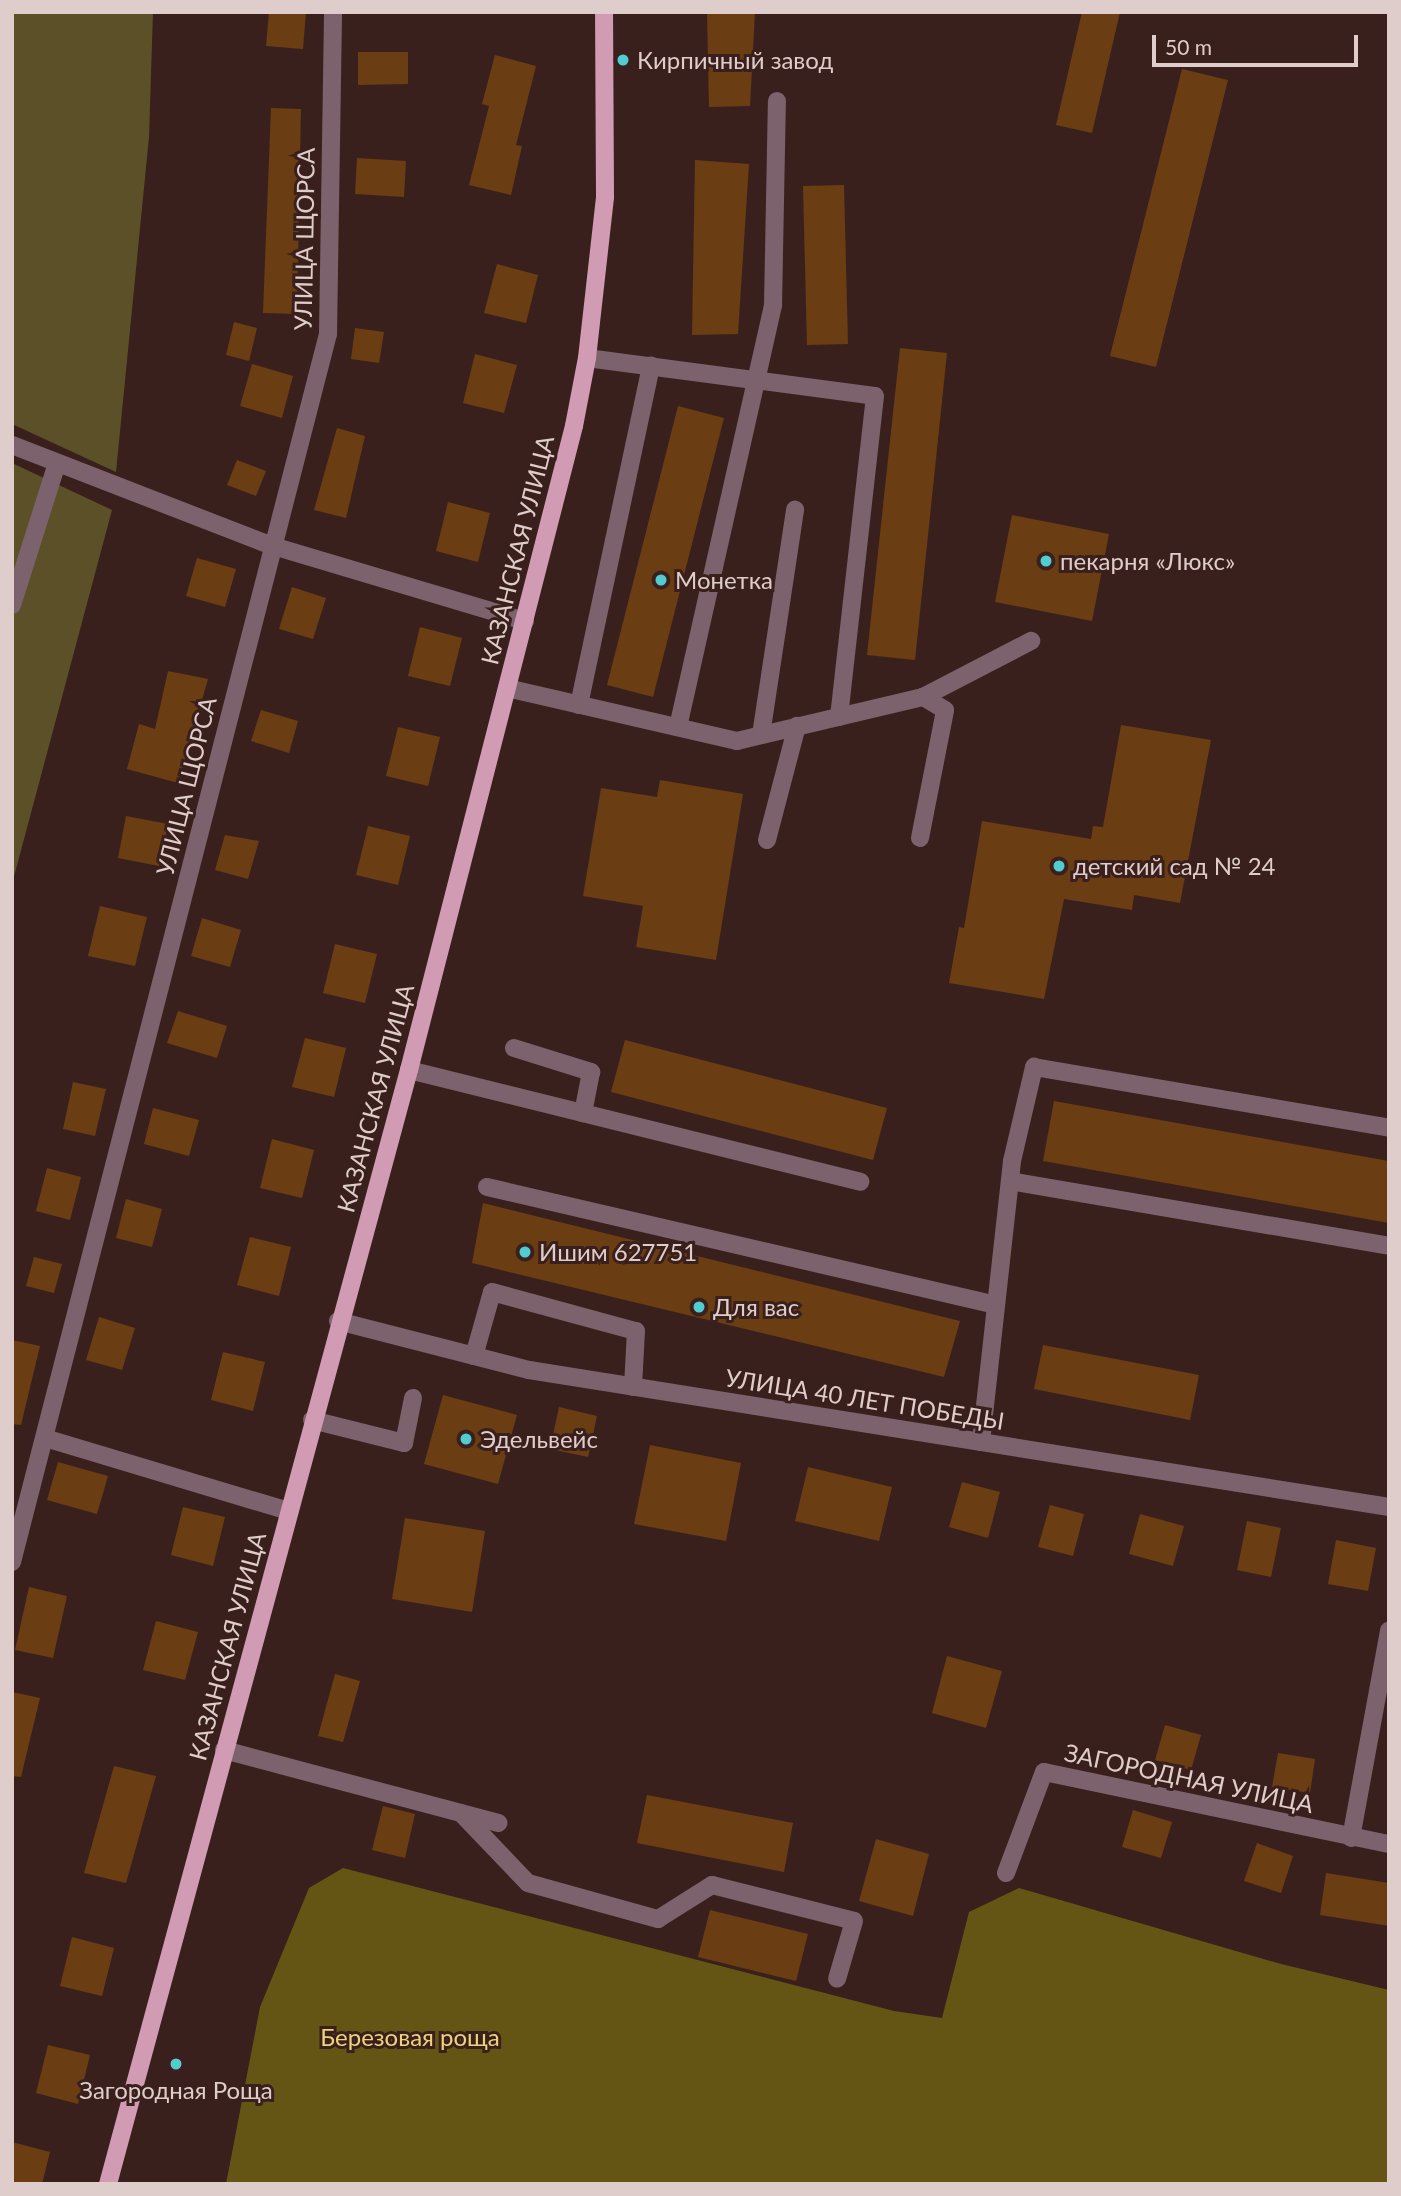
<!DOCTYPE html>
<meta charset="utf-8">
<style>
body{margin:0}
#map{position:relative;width:1401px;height:2196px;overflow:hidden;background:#3a201d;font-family:Lato,sans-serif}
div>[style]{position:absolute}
.green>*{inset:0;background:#5c5028}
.forest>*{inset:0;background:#655514}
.building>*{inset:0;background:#6a3d13}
.minor>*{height:18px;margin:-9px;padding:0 9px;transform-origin:9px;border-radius:9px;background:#7c626d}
.major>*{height:18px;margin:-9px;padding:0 9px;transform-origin:9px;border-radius:9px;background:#d19bb3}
.dots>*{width:19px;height:19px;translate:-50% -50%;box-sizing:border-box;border:4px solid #3a201d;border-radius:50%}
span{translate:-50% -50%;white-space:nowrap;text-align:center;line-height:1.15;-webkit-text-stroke:6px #3a201d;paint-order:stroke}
.poi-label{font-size:24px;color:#dfcdcb}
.left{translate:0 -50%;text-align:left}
.street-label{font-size:24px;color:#dfcdcb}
.park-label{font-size:24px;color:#ecd379}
.frame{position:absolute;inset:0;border:14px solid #dfcdcb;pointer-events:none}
.scale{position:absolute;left:1152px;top:35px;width:206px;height:32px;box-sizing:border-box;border:4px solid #dfcdcb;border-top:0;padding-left:9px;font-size:21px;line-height:24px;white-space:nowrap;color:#dfcdcb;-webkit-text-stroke:5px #3a201d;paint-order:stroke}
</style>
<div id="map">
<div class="green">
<i style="clip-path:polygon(12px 12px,153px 12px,149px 137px,116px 472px,12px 424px)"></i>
<i style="clip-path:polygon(12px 463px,112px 510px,12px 884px)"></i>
</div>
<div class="forest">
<i style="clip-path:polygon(343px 1868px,894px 2011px,942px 2018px,969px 1912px,1019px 1888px,1281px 1964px,1389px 1990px,1389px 2184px,226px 2184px,260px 2007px,309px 1888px)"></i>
</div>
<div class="building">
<i style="clip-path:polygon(269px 12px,306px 12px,303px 49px,266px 46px)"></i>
<i style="clip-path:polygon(707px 12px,755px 12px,750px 106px,709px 107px)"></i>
<i style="clip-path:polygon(1082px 12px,1120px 12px,1092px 133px,1056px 125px)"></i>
<i style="clip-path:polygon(358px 52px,408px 52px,408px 84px,358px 85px)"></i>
<i style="clip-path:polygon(495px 55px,536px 66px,516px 145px,522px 146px,511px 195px,469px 185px,489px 106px,482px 104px)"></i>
<i style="clip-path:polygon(1182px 69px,1228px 80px,1156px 367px,1110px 356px)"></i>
<i style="clip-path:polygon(271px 108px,301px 109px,297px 314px,263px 313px)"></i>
<i style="clip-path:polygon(357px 158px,406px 161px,404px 197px,355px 194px)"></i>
<i style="clip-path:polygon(695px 160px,749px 164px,738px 334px,692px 335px)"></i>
<i style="clip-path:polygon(844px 185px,848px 344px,807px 345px,803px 186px)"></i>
<i style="clip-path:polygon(497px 264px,538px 275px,526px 323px,484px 313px)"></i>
<i style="clip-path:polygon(234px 322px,257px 328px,249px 361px,226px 355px)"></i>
<i style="clip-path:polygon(355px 328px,384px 332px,379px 363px,351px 359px)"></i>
<i style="clip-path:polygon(900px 348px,947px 353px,915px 660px,867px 655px)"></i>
<i style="clip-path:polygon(475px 354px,517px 365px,504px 413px,463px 403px)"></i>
<i style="clip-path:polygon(252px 364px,293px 376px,282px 418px,240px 406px)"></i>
<i style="clip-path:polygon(678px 406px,724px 418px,653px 697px,607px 685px)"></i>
<i style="clip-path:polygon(337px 428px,365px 436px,346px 518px,314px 510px)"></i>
<i style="clip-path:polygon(237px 460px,266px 471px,256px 496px,227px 485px)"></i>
<i style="clip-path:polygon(448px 502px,490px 513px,478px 562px,436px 551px)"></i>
<i style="clip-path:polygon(1012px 515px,1109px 534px,1092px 621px,995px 602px)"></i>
<i style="clip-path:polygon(197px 558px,236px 569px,225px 607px,186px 596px)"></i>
<i style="clip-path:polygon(292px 587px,326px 598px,313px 639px,279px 629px)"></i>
<i style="clip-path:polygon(420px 627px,462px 638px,450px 686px,408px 676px)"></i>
<i style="clip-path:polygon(168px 671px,208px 679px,178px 783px,127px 769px,139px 724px,155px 729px)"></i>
<i style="clip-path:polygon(261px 710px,298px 721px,289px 753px,251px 741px)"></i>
<i style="clip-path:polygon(1121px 725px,1211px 740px,1180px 903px,1134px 895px,1132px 910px,1064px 899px,1044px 999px,949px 983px,959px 927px,964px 928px,982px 821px,1091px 839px,1093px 826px,1103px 827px)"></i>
<i style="clip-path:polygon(398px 727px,440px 737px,428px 786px,386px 776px)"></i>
<i style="clip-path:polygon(660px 780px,743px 794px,716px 960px,636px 947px,643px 906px,583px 896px,601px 788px,657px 797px)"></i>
<i style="clip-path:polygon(126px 816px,168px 824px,159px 866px,118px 858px)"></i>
<i style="clip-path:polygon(368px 826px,410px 836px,398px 885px,356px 875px)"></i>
<i style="clip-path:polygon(225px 835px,259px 841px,248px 879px,215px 870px)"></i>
<i style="clip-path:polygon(100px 906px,147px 917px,135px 966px,88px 956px)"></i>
<i style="clip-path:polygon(202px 918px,241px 930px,230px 967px,191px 956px)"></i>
<i style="clip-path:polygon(335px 944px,377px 954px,365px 1003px,323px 993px)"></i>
<i style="clip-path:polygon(178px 1011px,227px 1026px,217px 1058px,167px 1043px)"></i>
<i style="clip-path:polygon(305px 1038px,346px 1048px,334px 1097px,292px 1087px)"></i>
<i style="clip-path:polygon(625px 1040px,887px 1108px,873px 1160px,611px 1092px)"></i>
<i style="clip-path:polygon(73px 1082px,106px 1089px,95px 1136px,63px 1129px)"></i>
<i style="clip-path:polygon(1054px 1101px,1389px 1161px,1389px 1223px,1043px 1161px)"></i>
<i style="clip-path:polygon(153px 1108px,199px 1120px,189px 1156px,144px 1144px)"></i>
<i style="clip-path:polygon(272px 1139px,314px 1150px,302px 1198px,260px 1188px)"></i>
<i style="clip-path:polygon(47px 1168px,81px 1177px,70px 1220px,36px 1211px)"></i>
<i style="clip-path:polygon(126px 1199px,162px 1209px,152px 1247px,116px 1238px)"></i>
<i style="clip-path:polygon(483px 1203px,960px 1321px,944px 1377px,472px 1263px)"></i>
<i style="clip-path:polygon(250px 1237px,291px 1247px,279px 1296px,237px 1285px)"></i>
<i style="clip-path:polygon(34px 1257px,62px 1264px,54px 1293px,26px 1286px)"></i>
<i style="clip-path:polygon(99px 1317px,135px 1328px,122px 1370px,86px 1360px)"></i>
<i style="clip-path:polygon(12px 1340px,40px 1346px,21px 1425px,12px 1424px)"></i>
<i style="clip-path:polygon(1043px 1345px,1199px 1375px,1190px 1420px,1034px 1389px)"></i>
<i style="clip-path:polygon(223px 1352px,265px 1362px,253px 1411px,211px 1400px)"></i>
<i style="clip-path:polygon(443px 1395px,517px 1415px,498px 1484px,424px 1464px)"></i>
<i style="clip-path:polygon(559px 1407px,597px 1416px,588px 1457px,550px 1449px)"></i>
<i style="clip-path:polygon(650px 1445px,741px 1463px,726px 1541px,634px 1524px)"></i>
<i style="clip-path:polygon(58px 1462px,108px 1476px,97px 1514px,47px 1500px)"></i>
<i style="clip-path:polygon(808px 1467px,892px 1487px,879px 1541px,795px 1521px)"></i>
<i style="clip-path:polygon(962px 1482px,1000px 1492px,988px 1538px,949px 1527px)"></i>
<i style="clip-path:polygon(1050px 1505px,1084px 1514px,1073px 1556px,1038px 1547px)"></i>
<i style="clip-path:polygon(183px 1507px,225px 1517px,213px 1566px,171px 1555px)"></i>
<i style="clip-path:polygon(1140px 1514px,1184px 1526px,1173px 1566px,1129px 1554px)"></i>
<i style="clip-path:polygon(405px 1518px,485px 1531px,472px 1612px,392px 1599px)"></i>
<i style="clip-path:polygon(1247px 1521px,1281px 1528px,1271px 1577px,1237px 1570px)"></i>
<i style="clip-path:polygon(1336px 1540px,1376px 1548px,1368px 1591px,1328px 1584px)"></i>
<i style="clip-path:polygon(29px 1587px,67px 1596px,53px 1658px,15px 1650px)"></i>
<i style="clip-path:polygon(156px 1621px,198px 1632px,185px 1680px,143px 1670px)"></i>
<i style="clip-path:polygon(947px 1656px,1002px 1671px,986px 1728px,932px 1713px)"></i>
<i style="clip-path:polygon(335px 1674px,360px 1681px,343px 1742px,318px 1736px)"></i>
<i style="clip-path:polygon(12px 1692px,40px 1698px,21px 1777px,12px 1776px)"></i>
<i style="clip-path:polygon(1165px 1725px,1201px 1735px,1191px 1770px,1155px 1760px)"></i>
<i style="clip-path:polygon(1278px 1753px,1315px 1759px,1310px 1793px,1272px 1787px)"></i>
<i style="clip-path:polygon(114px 1766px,156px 1776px,126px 1883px,84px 1873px)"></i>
<i style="clip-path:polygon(647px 1795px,793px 1823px,784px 1872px,637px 1843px)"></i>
<i style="clip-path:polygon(383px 1806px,415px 1814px,405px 1858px,372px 1850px)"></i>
<i style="clip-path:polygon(1133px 1810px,1172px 1822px,1161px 1858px,1122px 1847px)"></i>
<i style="clip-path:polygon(876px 1839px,929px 1854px,913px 1916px,859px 1901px)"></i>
<i style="clip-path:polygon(1257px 1843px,1293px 1856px,1281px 1893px,1244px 1881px)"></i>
<i style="clip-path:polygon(1326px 1873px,1389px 1883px,1389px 1926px,1320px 1915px)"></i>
<i style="clip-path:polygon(710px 1910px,808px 1934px,796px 1981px,698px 1957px)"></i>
<i style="clip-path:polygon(72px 1937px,114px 1948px,102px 1996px,60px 1986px)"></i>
<i style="clip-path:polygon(48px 2045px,90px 2055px,78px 2104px,36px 2093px)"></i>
<i style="clip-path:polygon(12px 2142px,50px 2152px,42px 2184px,12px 2184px)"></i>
</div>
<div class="minor">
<i style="left:587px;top:358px;width:290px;rotate:7.5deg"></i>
<i style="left:875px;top:396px;width:323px;rotate:96.4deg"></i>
<i style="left:12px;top:445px;width:280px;rotate:21.2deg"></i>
<i style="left:273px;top:546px;width:263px;rotate:16.6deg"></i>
<i style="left:12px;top:605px;width:149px;rotate:-72.4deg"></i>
<i style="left:507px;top:688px;width:236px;rotate:13deg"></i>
<i style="left:737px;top:741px;width:191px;rotate:-13.3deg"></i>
<i style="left:923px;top:697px;width:122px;rotate:-27.4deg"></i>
<i style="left:579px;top:705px;width:347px;rotate:-78deg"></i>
<i style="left:678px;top:727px;width:433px;rotate:-77.3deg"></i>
<i style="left:773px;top:305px;width:204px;rotate:-88.9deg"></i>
<i style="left:761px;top:735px;width:228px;rotate:-81.4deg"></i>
<i style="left:920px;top:838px;width:130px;rotate:-78.9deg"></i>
<i style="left:945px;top:710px;width:26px;rotate:-149deg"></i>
<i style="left:767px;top:840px;width:118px;rotate:-75.3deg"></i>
<i style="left:514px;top:1048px;width:81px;rotate:17.3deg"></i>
<i style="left:591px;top:1072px;width:42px;rotate:101deg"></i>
<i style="left:409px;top:1070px;width:465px;rotate:13.9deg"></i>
<i style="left:1010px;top:1181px;width:385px;rotate:9.7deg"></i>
<i style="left:487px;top:1187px;width:522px;rotate:13.05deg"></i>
<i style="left:338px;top:1321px;width:197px;rotate:14.4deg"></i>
<i style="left:529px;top:1370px;width:871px;rotate:9.05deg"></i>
<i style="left:474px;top:1356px;width:66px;rotate:-74.3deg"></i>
<i style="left:492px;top:1292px;width:149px;rotate:15.2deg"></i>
<i style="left:636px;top:1331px;width:56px;rotate:93.1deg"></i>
<i style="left:312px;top:1420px;width:95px;rotate:14deg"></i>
<i style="left:404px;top:1443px;width:46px;rotate:-78.7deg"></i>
<i style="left:45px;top:1438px;width:254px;rotate:16.7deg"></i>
<i style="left:981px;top:1442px;width:283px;rotate:-83.7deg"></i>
<i style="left:1012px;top:1161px;width:97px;rotate:-76.8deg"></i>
<i style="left:1034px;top:1067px;width:360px;rotate:9.7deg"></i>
<i style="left:12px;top:1562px;width:1268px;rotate:-75.57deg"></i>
<i style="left:328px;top:334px;width:322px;rotate:-89.1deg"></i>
<i style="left:224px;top:1750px;width:284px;rotate:14.9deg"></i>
<i style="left:461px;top:1813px;width:97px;rotate:46.3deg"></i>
<i style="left:528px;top:1883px;width:135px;rotate:15.5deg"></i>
<i style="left:658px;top:1919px;width:64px;rotate:-32.2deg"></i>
<i style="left:712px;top:1885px;width:146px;rotate:14.2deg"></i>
<i style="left:854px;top:1921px;width:60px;rotate:106.3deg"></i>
<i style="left:1351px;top:1838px;width:211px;rotate:-79.6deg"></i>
<i style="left:1006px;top:1873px;width:108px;rotate:-69.4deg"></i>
<i style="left:1044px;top:1772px;width:352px;rotate:11.8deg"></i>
</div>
<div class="major">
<i style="left:108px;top:2184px;width:1154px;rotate:-74.88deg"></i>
<i style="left:409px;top:1070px;width:665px;rotate:-75.63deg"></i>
<i style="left:574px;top:426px;width:69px;rotate:-79.2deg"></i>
<i style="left:587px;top:358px;width:162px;rotate:-83.6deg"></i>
<i style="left:605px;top:197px;width:185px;rotate:-90.3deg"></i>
</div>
<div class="dots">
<i style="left:623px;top:60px;background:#51ccd1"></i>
<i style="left:1046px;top:561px;background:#51ccd1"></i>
<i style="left:661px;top:580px;background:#51ccd1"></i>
<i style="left:1059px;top:866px;background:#51ccd1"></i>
<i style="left:525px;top:1252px;background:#51ccd1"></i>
<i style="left:699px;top:1307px;background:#51ccd1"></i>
<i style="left:466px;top:1439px;background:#51ccd1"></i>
<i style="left:176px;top:2064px;background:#51ccd1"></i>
</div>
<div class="poi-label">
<span class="left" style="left:637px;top:60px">Кирпичный завод</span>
<span class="left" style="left:1060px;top:561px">пекарня «Люкс»</span>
<span class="left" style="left:675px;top:580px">Монетка</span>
<span class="left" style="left:1073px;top:866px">детский сад № 24</span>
<span class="left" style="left:539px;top:1252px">Ишим 627751</span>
<span class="left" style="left:713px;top:1307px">Для вас</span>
<span class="left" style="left:480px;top:1439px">Эдельвейс</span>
<span style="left:176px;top:2090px">Загородная Роща</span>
</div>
<div class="street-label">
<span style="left:304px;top:239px;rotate:-89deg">УЛИЦА ЩОРСА</span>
<span style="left:517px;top:550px;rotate:-76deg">КАЗАНСКАЯ УЛИЦА</span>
<span style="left:186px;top:786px;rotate:-76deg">УЛИЦА ЩОРСА</span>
<span style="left:375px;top:1098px;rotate:-75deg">КАЗАНСКАЯ УЛИЦА</span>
<span style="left:865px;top:1399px;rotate:9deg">УЛИЦА 40 ЛЕТ ПОБЕДЫ</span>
<span style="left:227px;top:1646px;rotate:-75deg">КАЗАНСКАЯ УЛИЦА</span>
<span style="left:1189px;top:1778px;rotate:12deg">ЗАГОРОДНАЯ УЛИЦА</span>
</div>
<div class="park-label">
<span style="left:410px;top:2037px">Березовая роща</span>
</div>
<div class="frame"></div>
<div class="scale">50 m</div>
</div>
